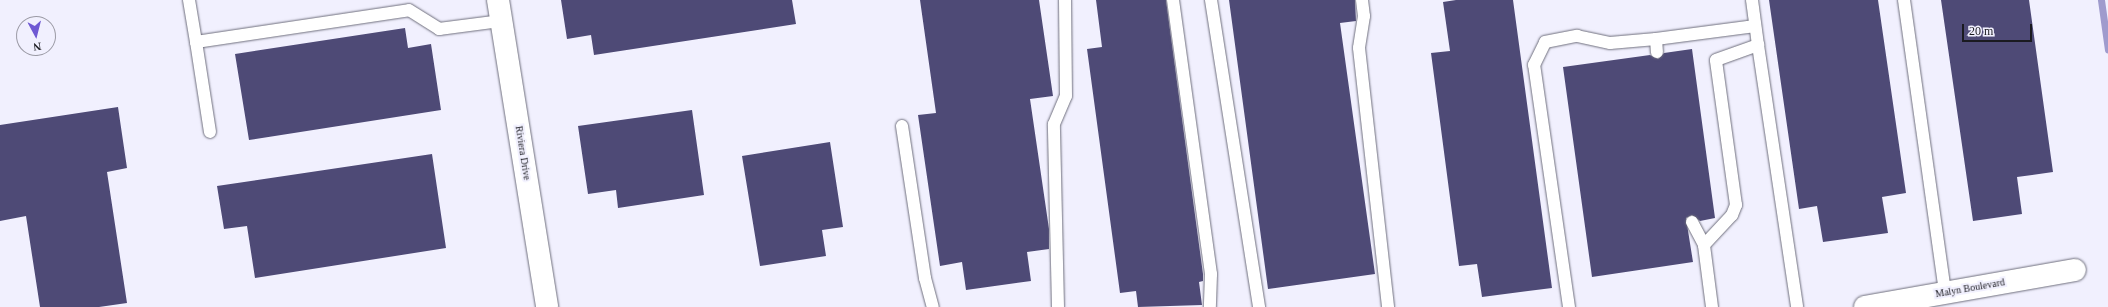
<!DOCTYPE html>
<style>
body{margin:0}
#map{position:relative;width:2108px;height:307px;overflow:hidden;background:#f1f0fe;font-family:Georgia,serif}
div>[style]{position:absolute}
.stream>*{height:7px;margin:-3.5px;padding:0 3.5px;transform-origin:3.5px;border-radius:3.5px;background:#9f9bcd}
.building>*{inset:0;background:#4e4a76}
.roads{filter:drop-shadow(0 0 1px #6f6f7d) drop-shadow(0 0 1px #6f6f7d)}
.lane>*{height:12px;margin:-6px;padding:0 6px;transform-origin:6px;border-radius:6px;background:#fff}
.street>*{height:22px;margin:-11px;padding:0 11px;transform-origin:11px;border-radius:11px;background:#fff}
span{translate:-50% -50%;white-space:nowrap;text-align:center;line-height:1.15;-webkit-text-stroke:4px #f1f0fe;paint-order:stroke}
.street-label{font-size:10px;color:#1a1a20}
.north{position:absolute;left:16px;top:16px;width:40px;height:40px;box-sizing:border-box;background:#f1f0fe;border:1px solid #9b9aa5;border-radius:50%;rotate:173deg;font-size:11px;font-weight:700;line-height:16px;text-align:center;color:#1a1a20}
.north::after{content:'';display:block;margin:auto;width:14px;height:18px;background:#6f59d3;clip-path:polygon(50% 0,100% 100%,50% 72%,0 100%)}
.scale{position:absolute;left:1962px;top:24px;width:70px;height:18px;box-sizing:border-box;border:2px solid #1a1a20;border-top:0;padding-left:5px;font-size:12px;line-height:14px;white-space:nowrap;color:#1a1a20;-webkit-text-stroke:3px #f1f0fe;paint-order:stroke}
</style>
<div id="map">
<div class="stream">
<i style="left:2101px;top:0;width:50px;rotate:82deg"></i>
</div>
<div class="building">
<i style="clip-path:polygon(561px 0,792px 0,796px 24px,594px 55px,591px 35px,567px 39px)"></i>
<i style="clip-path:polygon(920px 0,1039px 0,1053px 96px,1030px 99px,1049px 229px,1049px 249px,1027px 252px,1031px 281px,966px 290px,962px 262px,940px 266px,918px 115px,936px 113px)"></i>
<i style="clip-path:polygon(1096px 0,1166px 0,1203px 274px,1203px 281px,1199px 282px,1202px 305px,1138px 307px,1136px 291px,1120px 293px,1087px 49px,1102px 47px)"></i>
<i style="clip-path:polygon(1229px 0,1355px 0,1356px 21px,1340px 23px,1375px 274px,1268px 289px)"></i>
<i style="clip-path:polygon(1456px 0,1513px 0,1552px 288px,1482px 297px,1477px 264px,1459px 266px,1431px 53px,1450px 51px,1443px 2px)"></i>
<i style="clip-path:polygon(1769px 0,1878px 0,1906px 193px,1882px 197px,1888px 233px,1823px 242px,1817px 206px,1799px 209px)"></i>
<i style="clip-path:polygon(1941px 0,2029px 0,2053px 172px,2017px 177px,2022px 214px,1973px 221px)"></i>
<i style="clip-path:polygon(405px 28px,408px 48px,431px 44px,441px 110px,249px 140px,235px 54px)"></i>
<i style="clip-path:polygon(1692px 49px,1715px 218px,1700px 221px,1692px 215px,1686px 218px,1693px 262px,1592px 277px,1563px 67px,1650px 55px,1658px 59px,1664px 53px)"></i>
<i style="clip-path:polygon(118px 107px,127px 168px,107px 172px,127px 303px,99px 307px,40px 307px,26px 216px,0 221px,0 125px)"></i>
<i style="clip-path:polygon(692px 110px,704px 195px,618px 208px,616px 190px,588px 194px,578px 126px)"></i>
<i style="clip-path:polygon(830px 142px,843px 227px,822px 230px,826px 256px,760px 266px,742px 156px)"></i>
<i style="clip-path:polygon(432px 154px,446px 248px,255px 278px,247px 226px,224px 229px,217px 186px)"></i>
</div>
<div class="roads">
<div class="lane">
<i style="left:189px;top:0;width:43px;rotate:80.5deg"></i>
<i style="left:1173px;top:0;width:277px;rotate:82.1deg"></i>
<i style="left:1211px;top:274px;width:33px;rotate:92deg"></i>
<i style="left:1211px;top:0;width:311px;rotate:81.1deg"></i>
<i style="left:1362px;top:0;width:16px;rotate:83deg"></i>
<i style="left:1364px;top:16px;width:32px;rotate:99deg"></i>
<i style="left:1359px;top:48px;width:261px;rotate:83.6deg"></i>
<i style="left:1752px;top:0;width:45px;rotate:82.4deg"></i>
<i style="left:1904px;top:0;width:296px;rotate:82deg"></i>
<i style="left:1656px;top:39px;width:13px;rotate:86deg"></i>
<i style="left:902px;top:126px;width:154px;rotate:81.4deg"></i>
<i style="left:925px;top:278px;width:30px;rotate:75deg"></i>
<i style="left:210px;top:132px;width:91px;rotate:-98.8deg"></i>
<i style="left:196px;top:42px;width:215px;rotate:-8.5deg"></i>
<i style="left:409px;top:10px;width:36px;rotate:32deg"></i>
<i style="left:439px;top:29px;width:63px;rotate:-7.4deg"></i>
<i style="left:1692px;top:222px;width:26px;rotate:62deg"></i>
<i style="left:1058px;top:307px;width:183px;rotate:-91.3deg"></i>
<i style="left:1054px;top:124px;width:30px;rotate:-67deg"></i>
<i style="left:1066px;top:96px;width:96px;rotate:-90.6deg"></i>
<i style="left:1569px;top:307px;width:245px;rotate:-98.2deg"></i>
<i style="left:1534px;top:65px;width:25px;rotate:-64deg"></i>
<i style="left:1545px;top:42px;width:33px;rotate:-11deg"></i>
<i style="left:1577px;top:36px;width:34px;rotate:12deg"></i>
<i style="left:1610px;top:43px;width:46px;rotate:-5deg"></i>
<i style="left:1656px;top:39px;width:100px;rotate:-7.5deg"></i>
<i style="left:1712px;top:307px;width:63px;rotate:-97.4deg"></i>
<i style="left:1704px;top:245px;width:41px;rotate:-47deg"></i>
<i style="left:1732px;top:215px;width:11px;rotate:-68deg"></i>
<i style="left:1736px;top:205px;width:146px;rotate:-97.9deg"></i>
<i style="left:1716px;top:60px;width:45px;rotate:-19.7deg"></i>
<i style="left:1758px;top:45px;width:265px;rotate:81.5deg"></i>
</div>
<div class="street">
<i style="left:498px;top:0;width:311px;rotate:80.9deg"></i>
<i style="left:1865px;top:307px;width:213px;rotate:-10deg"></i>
</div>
</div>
<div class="street-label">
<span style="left:523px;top:153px;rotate:81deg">Riviera Drive</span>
<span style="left:1970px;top:288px;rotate:-10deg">Malyn Boulevard</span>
</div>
<div class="north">N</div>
<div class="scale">20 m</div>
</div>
